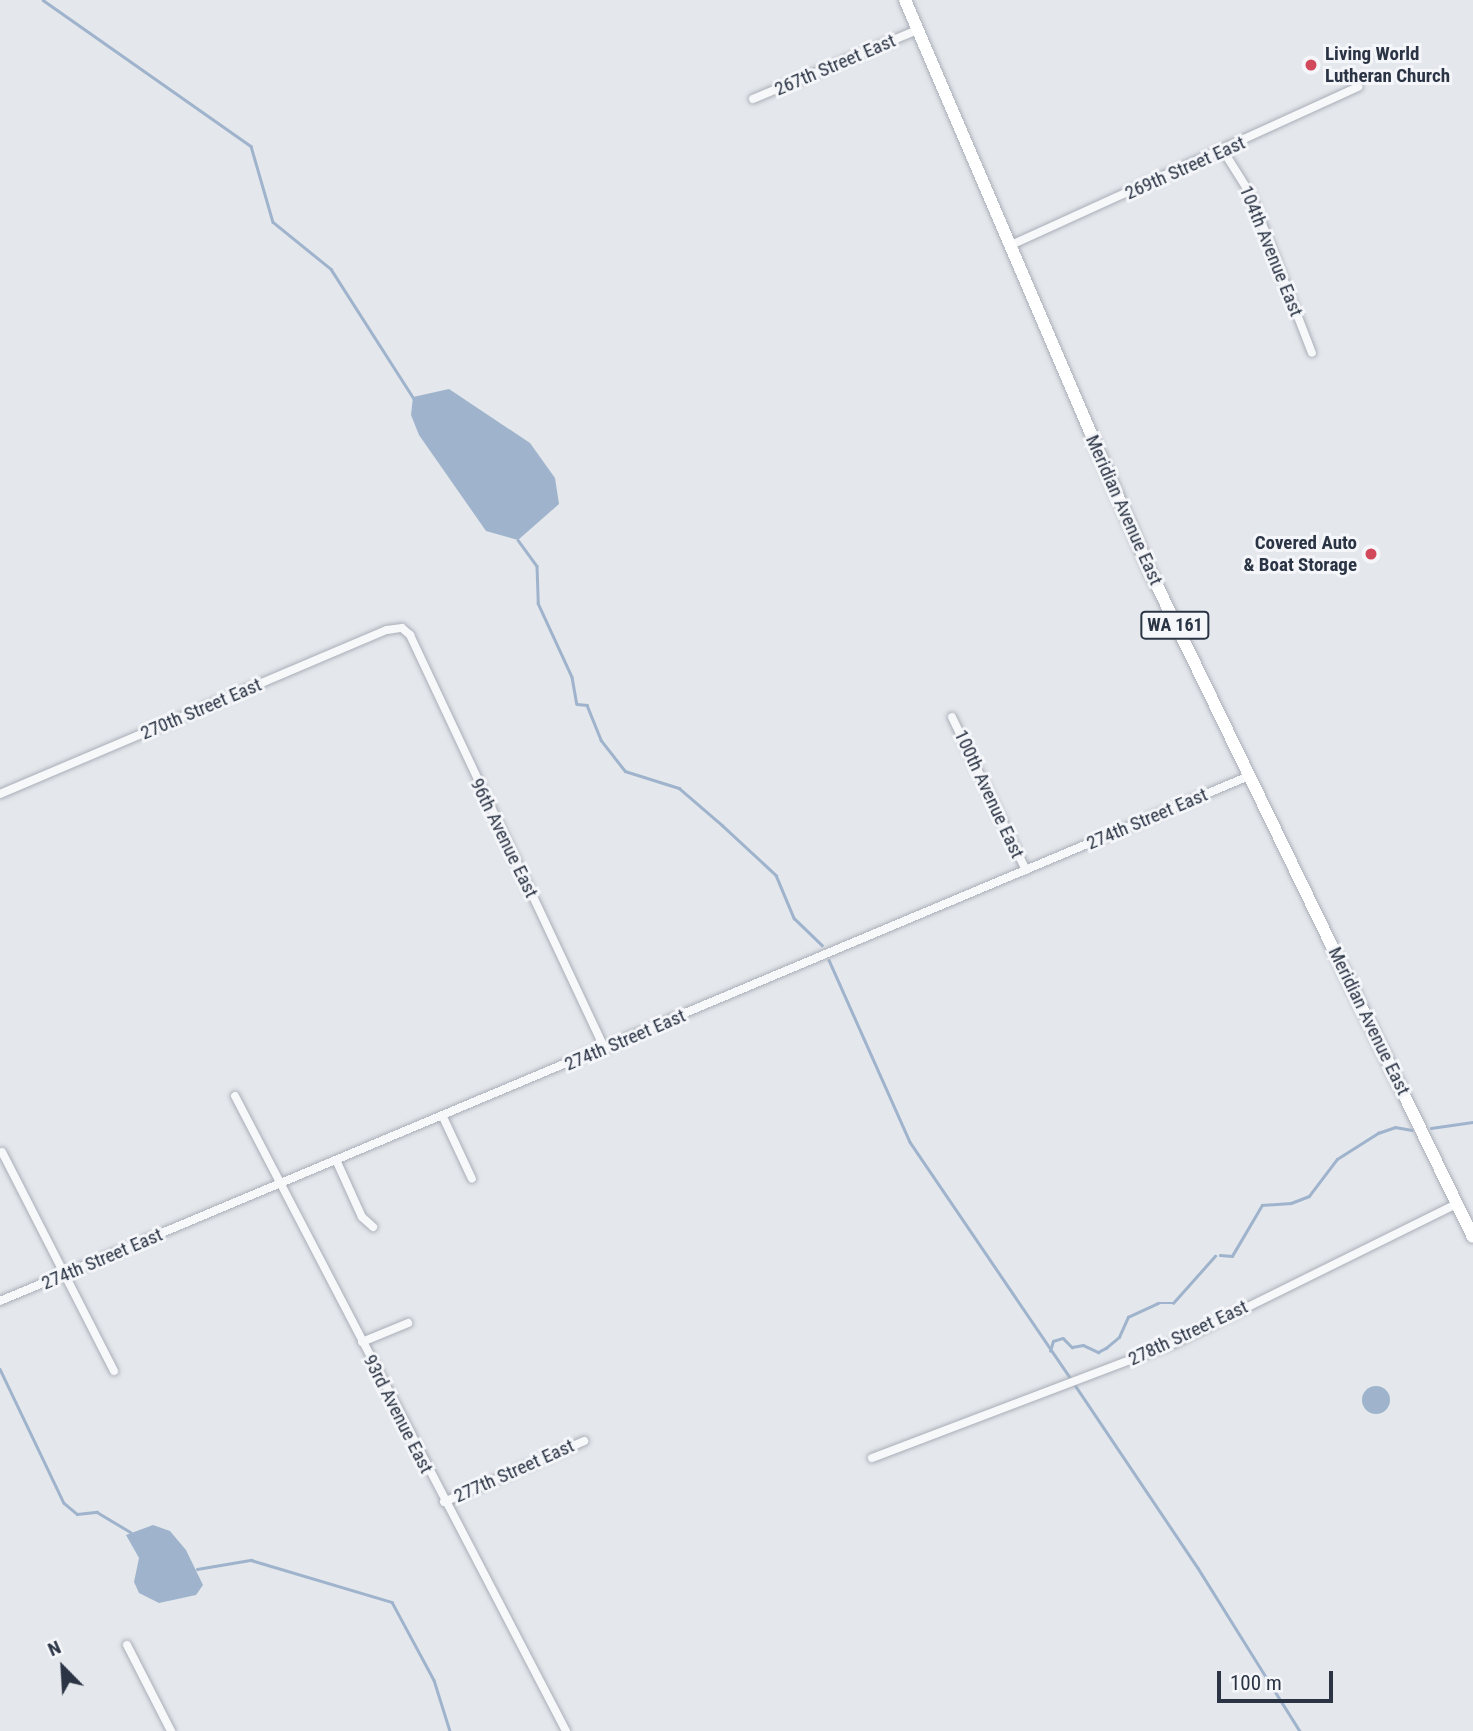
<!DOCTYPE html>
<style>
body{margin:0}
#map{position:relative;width:1473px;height:1731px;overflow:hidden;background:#e4e7ec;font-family:"Roboto Condensed",sans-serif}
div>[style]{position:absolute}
.water>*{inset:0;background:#9fb4cc}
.round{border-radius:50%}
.stream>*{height:2.5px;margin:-1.25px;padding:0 1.25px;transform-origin:1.25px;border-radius:1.25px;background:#9fb4cc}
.roads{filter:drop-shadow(0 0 2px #a9aeb7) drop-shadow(0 0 2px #a9aeb7)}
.minor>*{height:8px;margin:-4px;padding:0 4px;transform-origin:4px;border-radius:4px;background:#f7f8fa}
.primary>*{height:12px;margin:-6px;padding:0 6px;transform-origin:6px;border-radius:6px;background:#fff}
.dots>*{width:19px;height:19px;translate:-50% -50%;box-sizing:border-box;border:4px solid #f4f6f9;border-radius:50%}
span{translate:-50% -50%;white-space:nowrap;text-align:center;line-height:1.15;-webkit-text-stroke:6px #f4f6f9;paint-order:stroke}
.shield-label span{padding:2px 5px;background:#f4f6f9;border:2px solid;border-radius:5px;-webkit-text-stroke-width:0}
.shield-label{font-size:18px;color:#2b3445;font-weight:700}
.poi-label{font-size:19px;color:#2b3445;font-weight:700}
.left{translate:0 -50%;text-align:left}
.right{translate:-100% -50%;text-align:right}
.street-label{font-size:19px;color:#2b3445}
.north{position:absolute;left:28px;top:1633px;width:70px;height:70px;-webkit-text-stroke:5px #f4f6f9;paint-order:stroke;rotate:336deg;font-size:19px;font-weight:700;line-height:28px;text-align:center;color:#2b3445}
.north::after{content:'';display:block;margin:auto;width:24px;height:32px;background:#2b3445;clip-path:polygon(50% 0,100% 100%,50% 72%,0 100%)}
.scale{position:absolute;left:1217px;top:1671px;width:116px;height:32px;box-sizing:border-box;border:4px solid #2b3445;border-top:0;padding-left:9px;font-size:21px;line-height:24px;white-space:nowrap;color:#2b3445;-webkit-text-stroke:5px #f4f6f9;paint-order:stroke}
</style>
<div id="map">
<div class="water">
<i style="clip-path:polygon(449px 389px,530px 443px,555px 478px,559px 504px,518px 540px,486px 531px,419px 435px,411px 415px,413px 397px)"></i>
<i class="round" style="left:1362px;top:1386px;width:28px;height:28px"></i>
<i style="clip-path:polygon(153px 1525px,170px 1531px,186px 1550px,203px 1585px,196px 1595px,159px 1603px,139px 1593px,134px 1582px,139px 1558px,126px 1535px)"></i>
</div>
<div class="stream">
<i style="left:43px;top:0;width:254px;rotate:35.1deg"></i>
<i style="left:251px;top:146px;width:79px;rotate:73.9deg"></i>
<i style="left:273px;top:222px;width:75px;rotate:39deg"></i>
<i style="left:331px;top:269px;width:154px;rotate:57.4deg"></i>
<i style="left:518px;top:540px;width:32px;rotate:54deg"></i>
<i style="left:537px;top:566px;width:37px;rotate:88deg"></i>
<i style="left:538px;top:603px;width:81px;rotate:65.3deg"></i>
<i style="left:572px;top:677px;width:27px;rotate:80deg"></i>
<i style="left:577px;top:704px;width:10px;rotate:6deg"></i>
<i style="left:587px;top:705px;width:38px;rotate:68deg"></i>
<i style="left:601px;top:740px;width:39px;rotate:52deg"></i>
<i style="left:625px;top:771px;width:57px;rotate:17.5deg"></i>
<i style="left:679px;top:788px;width:57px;rotate:40.7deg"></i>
<i style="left:722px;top:825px;width:74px;rotate:42.8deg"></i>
<i style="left:776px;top:875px;width:47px;rotate:67.3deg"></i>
<i style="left:794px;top:918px;width:39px;rotate:44deg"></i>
<i style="left:829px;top:960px;width:199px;rotate:66deg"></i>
<i style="left:910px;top:1142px;width:287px;rotate:55.8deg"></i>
<i style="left:1431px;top:1128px;width:42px;rotate:-8.1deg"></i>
<i style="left:1220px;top:1255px;width:12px;rotate:5deg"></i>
<i style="left:1232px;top:1256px;width:59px;rotate:-59.5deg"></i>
<i style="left:1262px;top:1205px;width:29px;rotate:-4deg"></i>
<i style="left:1291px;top:1203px;width:19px;rotate:-21deg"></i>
<i style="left:1309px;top:1196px;width:46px;rotate:-52.9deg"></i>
<i style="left:1337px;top:1159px;width:49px;rotate:-32.4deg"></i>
<i style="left:1378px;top:1133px;width:18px;rotate:-19deg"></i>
<i style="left:1395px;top:1127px;width:17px;rotate:10deg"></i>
<i style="left:1050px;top:1351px;width:10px;rotate:-73deg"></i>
<i style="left:1053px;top:1341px;width:10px;rotate:-17deg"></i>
<i style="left:1063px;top:1338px;width:13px;rotate:45deg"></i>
<i style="left:1072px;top:1347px;width:11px;rotate:-10deg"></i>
<i style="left:1083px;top:1345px;width:17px;rotate:25deg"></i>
<i style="left:1098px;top:1352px;width:9px;rotate:-27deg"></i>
<i style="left:1106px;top:1348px;width:17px;rotate:-40deg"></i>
<i style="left:1119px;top:1337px;width:22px;rotate:-66deg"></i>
<i style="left:1128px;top:1317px;width:33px;rotate:-25deg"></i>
<i style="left:1158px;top:1303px;width:15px"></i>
<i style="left:1173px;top:1303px;width:63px;rotate:-48.2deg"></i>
<i style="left:0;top:1369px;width:148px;rotate:64.5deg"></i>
<i style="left:64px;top:1503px;width:17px;rotate:40deg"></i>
<i style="left:77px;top:1514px;width:20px;rotate:-6deg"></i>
<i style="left:97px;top:1512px;width:39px;rotate:31deg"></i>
<i style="left:1075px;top:1385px;width:220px;rotate:56.1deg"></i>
<i style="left:1198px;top:1568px;width:192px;rotate:58deg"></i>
<i style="left:197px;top:1569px;width:55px;rotate:-9.5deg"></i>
<i style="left:251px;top:1560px;width:147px;rotate:16.6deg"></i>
<i style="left:392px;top:1602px;width:89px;rotate:61.7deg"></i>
<i style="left:434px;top:1680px;width:53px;rotate:72.6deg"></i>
</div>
<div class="roads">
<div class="minor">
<i style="left:753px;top:99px;width:178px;rotate:-22.8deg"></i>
<i style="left:1224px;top:152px;width:51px;rotate:57.9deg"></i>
<i style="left:1251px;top:195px;width:169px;rotate:68.9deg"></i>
<i style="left:1009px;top:246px;width:384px;rotate:-24.5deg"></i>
<i style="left:952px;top:717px;width:170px;rotate:64.2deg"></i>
<i style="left:0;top:794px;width:420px;rotate:-23deg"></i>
<i style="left:387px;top:630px;width:15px;rotate:-8deg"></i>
<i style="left:402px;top:628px;width:11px;rotate:41deg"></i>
<i style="left:410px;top:635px;width:458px;rotate:64.8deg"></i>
<i style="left:235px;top:1096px;width:716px;rotate:62.47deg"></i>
<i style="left:443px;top:1117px;width:68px;rotate:64.9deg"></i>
<i style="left:2px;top:1152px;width:246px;rotate:62.9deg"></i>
<i style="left:337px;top:1162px;width:60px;rotate:65.6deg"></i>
<i style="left:362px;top:1217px;width:15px;rotate:42deg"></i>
<i style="left:0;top:1301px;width:1355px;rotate:-22.8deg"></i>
<i style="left:362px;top:1342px;width:50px;rotate:-22.4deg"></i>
<i style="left:872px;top:1458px;width:324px;rotate:-20.8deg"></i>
<i style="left:1175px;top:1343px;width:313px;rotate:-26.3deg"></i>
<i style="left:444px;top:1502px;width:153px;rotate:-23.5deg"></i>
<i style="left:127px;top:1645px;width:97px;rotate:62.9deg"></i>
</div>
<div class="primary">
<i style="left:905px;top:0;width:619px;rotate:66.79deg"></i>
<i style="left:1149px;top:569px;width:742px;rotate:64.13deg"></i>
</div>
</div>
<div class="dots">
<i style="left:1311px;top:65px;background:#d1495b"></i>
<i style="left:1371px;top:554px;background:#d1495b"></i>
</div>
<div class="shield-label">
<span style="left:1175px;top:625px">WA 161</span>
</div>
<div class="poi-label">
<span class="left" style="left:1325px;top:65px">Living World<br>Lutheran Church</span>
<span class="right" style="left:1357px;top:554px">Covered Auto<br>&amp; Boat Storage</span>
</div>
<div class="street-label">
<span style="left:835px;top:65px;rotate:-23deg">267th Street East</span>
<span style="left:1185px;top:168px;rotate:-24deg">269th Street East</span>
<span style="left:1271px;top:251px;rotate:68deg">104th Avenue East</span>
<span style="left:1124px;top:510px;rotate:66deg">Meridian Avenue East</span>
<span style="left:201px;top:709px;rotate:-23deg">270th Street East</span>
<span style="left:989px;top:794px;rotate:65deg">100th Avenue East</span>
<span style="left:1147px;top:819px;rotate:-23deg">274th Street East</span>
<span style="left:504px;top:838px;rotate:64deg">96th Avenue East</span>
<span style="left:1369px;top:1021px;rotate:64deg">Meridian Avenue East</span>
<span style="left:625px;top:1040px;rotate:-23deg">274th Street East</span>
<span style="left:102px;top:1259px;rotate:-23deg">274th Street East</span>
<span style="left:1188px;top:1333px;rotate:-25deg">278th Street East</span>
<span style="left:398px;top:1414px;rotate:63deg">93rd Avenue East</span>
<span style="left:514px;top:1471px;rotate:-24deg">277th Street East</span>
</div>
<div class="north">N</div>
<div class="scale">100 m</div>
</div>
